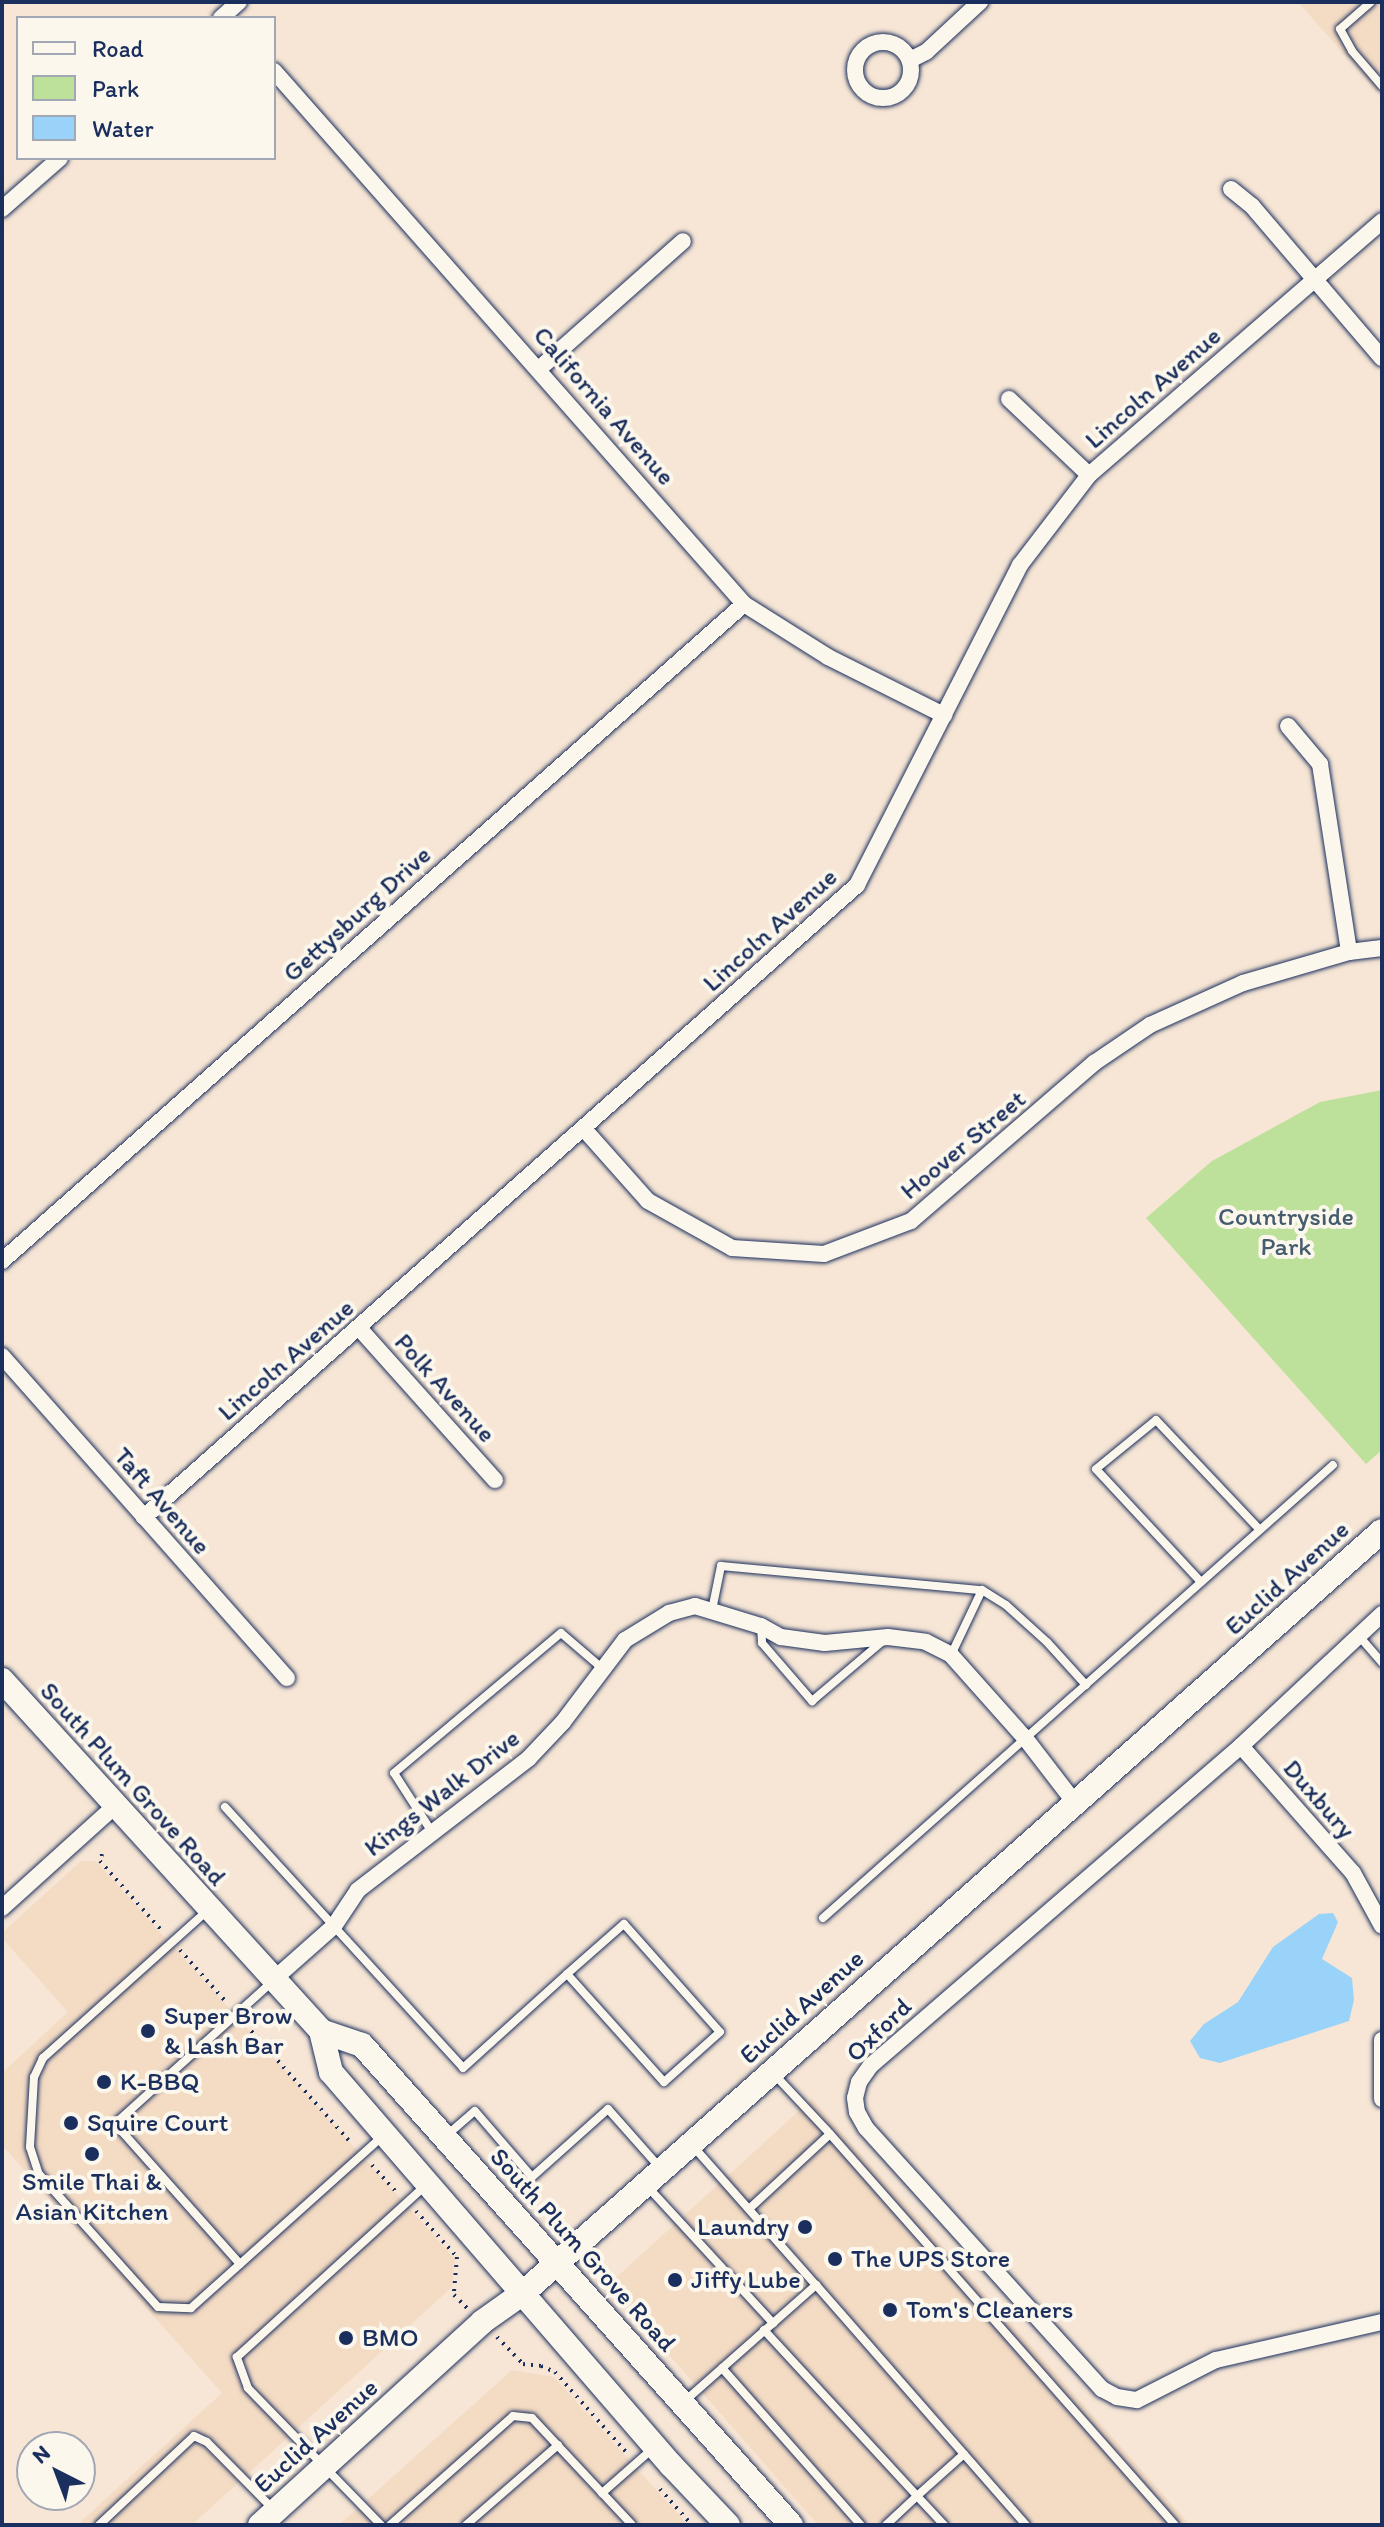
<!DOCTYPE html>
<style>
body{margin:0}
#map{position:relative;width:1384px;height:2527px;overflow:hidden;background:#f7e6d5;font-family:Itim,sans-serif}
div>[style]{position:absolute}
.built>*{inset:0;background:#f4dbc4}
.green>*{inset:0;background:#bde19b}
.water>*{inset:0;background:#99d3f9}
.path>*{height:4px;margin-top:-2px;transform-origin:0;background:repeating-linear-gradient(90deg,#1b2f5e 0 2px,transparent 0 8px)}
.roads{filter:drop-shadow(0 0 2px #1b2f5e) drop-shadow(0 0 2px #1b2f5e)}
.service>*{height:8px;margin:-4px;padding:0 4px;transform-origin:4px;border-radius:4px;background:#fbf7ec}
.minor>*{height:16px;margin:-8px;padding:0 8px;transform-origin:8px;border-radius:8px;background:#fbf7ec}
.minor>.ring{margin:-8px;padding:0;box-sizing:content-box;background:none;border:16px solid #fbf7ec;border-radius:50%}
.secondary>*{height:24px;margin:-12px;padding:0 12px;transform-origin:12px;border-radius:12px;background:#fbf7ec}
.dots>*{width:22px;height:22px;translate:-50% -50%;box-sizing:border-box;border:4px solid #fbf7ec;border-radius:50%}
span{translate:-50% -50%;white-space:nowrap;text-align:center;line-height:1.15;-webkit-text-stroke:8px #fbf7ec;paint-order:stroke}
.street-label{font-size:26px;color:#1b2f5e}
.park-label{font-size:26px;color:#445c6d}
.poi-label{font-size:26px;color:#1b2f5e}
.left{translate:0 -50%;text-align:left}
.right{translate:-100% -50%;text-align:right}
.frame{position:absolute;inset:0;border:4px solid #1b2f5e;pointer-events:none}
.legend{position:absolute;left:16px;top:16px;width:260px;height:144px;box-sizing:border-box;background:#fbf7ec;border:2px solid #a1a7b3;margin:0;padding:10px 14px;list-style:none;font-size:24px;color:#1b2f5e}
.legend li{display:flex;align-items:center;gap:16px;height:40px}
.legend b{width:40px;border:2px solid #a1a7b3}
.north{position:absolute;left:16px;top:2431px;width:80px;height:80px;box-sizing:border-box;background:#fbf7ec;border:2px solid #a1a7b3;border-radius:50%;rotate:318deg;font-size:22px;font-weight:700;line-height:32px;text-align:center;color:#1b2f5e}
.north::after{content:'';display:block;margin:auto;width:28px;height:36px;background:#1b2f5e;clip-path:polygon(50% 0,100% 100%,50% 72%,0 100%)}
</style>
<div id="map">
<div class="built">
<i style="clip-path:polygon(1298px 2px,1382px 2px,1382px 97px)"></i>
<i style="clip-path:polygon(81px 1861px,96px 1861px,455px 2259px,452px 2287px,192px 2525px,77px 2525px,222px 2393px,2px 2145px,2px 2073px,68px 2012px,2px 1938px,2px 1933px)"></i>
<i style="clip-path:polygon(812px 2099px,1190px 2525px,818px 2525px,608px 2285px)"></i>
<i style="clip-path:polygon(512px 2370px,554px 2377px,688px 2525px,340px 2524px)"></i>
</div>
<div class="green">
<i style="clip-path:polygon(1382px 1090px,1382px 1450px,1366px 1464px,1146px 1218px,1212px 1161px,1320px 1102px)"></i>
</div>
<div class="water">
<i style="clip-path:polygon(1333px 1913px,1338px 1922px,1322px 1959px,1352px 1978px,1354px 2000px,1349px 2021px,1220px 2063px,1200px 2058px,1190px 2041px,1204px 2024px,1238px 2002px,1273px 1947px,1319px 1914px)"></i>
</div>
<div class="path">
<i style="left:102px;top:1854px;width:7px;rotate:106deg"></i>
<i style="left:100px;top:1861px;width:95px;rotate:48.4deg"></i>
<i style="left:180px;top:1950px;width:71px;rotate:48.4deg"></i>
<i style="left:246px;top:2025px;width:159px;rotate:48.3deg"></i>
<i style="left:372px;top:2165px;width:39px;rotate:48deg"></i>
<i style="left:416px;top:2211px;width:62px;rotate:48.3deg"></i>
<i style="left:457px;top:2257px;width:38px;rotate:95deg"></i>
<i style="left:454px;top:2295px;width:20px;rotate:45deg"></i>
<i style="left:497px;top:2337px;width:37px;rotate:46deg"></i>
<i style="left:523px;top:2364px;width:18px;rotate:6deg"></i>
<i style="left:541px;top:2366px;width:15px;rotate:23deg"></i>
<i style="left:555px;top:2372px;width:108px;rotate:48.4deg"></i>
<i style="left:660px;top:2489px;width:48px;rotate:48.4deg"></i>
</div>
<div class="roads">
<div class="service">
<i style="left:1371px;top:2px;width:41px;rotate:138.9deg"></i>
<i style="left:1340px;top:29px;width:25px;rotate:61deg"></i>
<i style="left:1352px;top:51px;width:46px;rotate:49.4deg"></i>
<i style="left:1201px;top:1582px;width:154px;rotate:-132.9deg"></i>
<i style="left:1096px;top:1469px;width:77px;rotate:-39.2deg"></i>
<i style="left:1156px;top:1420px;width:151px;rotate:46.6deg"></i>
<i style="left:712px;top:1610px;width:45px;rotate:-78.4deg"></i>
<i style="left:721px;top:1566px;width:262px;rotate:5.3deg"></i>
<i style="left:982px;top:1590px;width:28px;rotate:32deg"></i>
<i style="left:1006px;top:1605px;width:55px;rotate:42.1deg"></i>
<i style="left:1047px;top:1642px;width:58px;rotate:47.8deg"></i>
<i style="left:761px;top:1627px;width:16px;rotate:86deg"></i>
<i style="left:762px;top:1643px;width:77px;rotate:49.2deg"></i>
<i style="left:812px;top:1701px;width:94px;rotate:-40.3deg"></i>
<i style="left:1358px;top:1635px;width:37px;rotate:49deg"></i>
<i style="left:951px;top:1655px;width:72px;rotate:-64.5deg"></i>
<i style="left:225px;top:1807px;width:353px;rotate:47.6deg"></i>
<i style="left:463px;top:2068px;width:140px;rotate:-42.1deg"></i>
<i style="left:567px;top:1974px;width:76px;rotate:-41.3deg"></i>
<i style="left:624px;top:1924px;width:144px;rotate:48.4deg"></i>
<i style="left:720px;top:2032px;width:75px;rotate:138.2deg"></i>
<i style="left:664px;top:2082px;width:145px;rotate:-131.9deg"></i>
<i style="left:432px;top:1832px;width:70px;rotate:-122.8deg"></i>
<i style="left:394px;top:1773px;width:218px;rotate:-40deg"></i>
<i style="left:561px;top:1633px;width:55px;rotate:40.6deg"></i>
<i style="left:208px;top:1910px;width:222px;rotate:138.1deg"></i>
<i style="left:43px;top:2058px;width:21px;rotate:115deg"></i>
<i style="left:34px;top:2077px;width:70px;rotate:93.3deg"></i>
<i style="left:30px;top:2147px;width:28px;rotate:72deg"></i>
<i style="left:39px;top:2174px;width:178px;rotate:48.2deg"></i>
<i style="left:158px;top:2307px;width:33px;rotate:2deg"></i>
<i style="left:191px;top:2308px;width:258px;rotate:-41.9deg"></i>
<i style="left:823px;top:1918px;width:682px;rotate:-41.61deg"></i>
<i style="left:773px;top:2073px;width:83px;rotate:46.9deg"></i>
<i style="left:446px;top:2136px;width:38px;rotate:-41deg"></i>
<i style="left:475px;top:2111px;width:87px;rotate:49.2deg"></i>
<i style="left:532px;top:2177px;width:102px;rotate:-41.8deg"></i>
<i style="left:608px;top:2109px;width:80px;rotate:48.5deg"></i>
<i style="left:692px;top:2145px;width:187px;rotate:48.5deg"></i>
<i style="left:646px;top:2185px;width:188px;rotate:47.4deg"></i>
<i style="left:749px;top:2209px;width:110px;rotate:-42.8deg"></i>
<i style="left:830px;top:2134px;width:521px;rotate:48.58deg"></i>
<i style="left:240px;top:2264px;width:185px;rotate:-131.7deg"></i>
<i style="left:117px;top:2126px;width:5px;rotate:-79deg"></i>
<i style="left:118px;top:2121px;width:209px;rotate:-42.1deg"></i>
<i style="left:764px;top:2330px;width:226px;rotate:47.3deg"></i>
<i style="left:917px;top:2496px;width:63px;rotate:-41.8deg"></i>
<i style="left:722px;top:2368px;width:210px;rotate:48.5deg"></i>
<i style="left:686px;top:2400px;width:174px;rotate:-41.5deg"></i>
<i style="left:816px;top:2285px;width:319px;rotate:48.8deg"></i>
<i style="left:602px;top:2493px;width:67px;rotate:-41.3deg"></i>
<i style="left:99px;top:2525px;width:130px;rotate:-43.1deg"></i>
<i style="left:194px;top:2436px;width:14px;rotate:25deg"></i>
<i style="left:207px;top:2442px;width:93px;rotate:45.4deg"></i>
<i style="left:381px;top:2525px;width:191px;rotate:-134.2deg"></i>
<i style="left:248px;top:2388px;width:33px;rotate:-110deg"></i>
<i style="left:237px;top:2357px;width:256px;rotate:-42.3deg"></i>
<i style="left:390px;top:2525px;width:164px;rotate:-41.5deg"></i>
<i style="left:513px;top:2416px;width:19px;rotate:6deg"></i>
<i style="left:532px;top:2418px;width:146px;rotate:46.9deg"></i>
<i style="left:466px;top:2525px;width:122px;rotate:-41deg"></i>
<i style="left:886px;top:2525px;width:42px;rotate:-43.1deg"></i>
<i style="left:917px;top:2496px;width:40px;rotate:47deg"></i>
</div>
<div class="minor">
<i style="left:221px;top:18px;width:24px;rotate:-42deg"></i>
<i class="ring" style="left:855px;top:42px;width:40px;height:40px"></i>
<i style="left:910px;top:60px;width:18px;rotate:-27deg"></i>
<i style="left:926px;top:52px;width:74px;rotate:-42.8deg"></i>
<i style="left:274px;top:71px;width:711px;rotate:48.59deg"></i>
<i style="left:744px;top:604px;width:99px;rotate:32.2deg"></i>
<i style="left:828px;top:657px;width:130px;rotate:26.6deg"></i>
<i style="left:1231px;top:189px;width:27px;rotate:39deg"></i>
<i style="left:1252px;top:206px;width:200px;rotate:49.5deg"></i>
<i style="left:2px;top:209px;width:77px;rotate:-41.3deg"></i>
<i style="left:540px;top:368px;width:191px;rotate:-41.6deg"></i>
<i style="left:1009px;top:399px;width:110px;rotate:43.5deg"></i>
<i style="left:1288px;top:726px;width:50px;rotate:49.9deg"></i>
<i style="left:1320px;top:764px;width:190px;rotate:81.2deg"></i>
<i style="left:584px;top:1129px;width:96px;rotate:48.4deg"></i>
<i style="left:648px;top:1201px;width:96px;rotate:29.2deg"></i>
<i style="left:732px;top:1248px;width:92px;rotate:3.7deg"></i>
<i style="left:824px;top:1254px;width:93px;rotate:-20.8deg"></i>
<i style="left:911px;top:1221px;width:242px;rotate:-40.8deg"></i>
<i style="left:1094px;top:1063px;width:68px;rotate:-34.2deg"></i>
<i style="left:1150px;top:1025px;width:102px;rotate:-24.3deg"></i>
<i style="left:1243px;top:983px;width:110px;rotate:-16.3deg"></i>
<i style="left:1349px;top:952px;width:33px;rotate:-7deg"></i>
<i style="left:2px;top:1261px;width:991px;rotate:-41.52deg"></i>
<i style="left:359px;top:1328px;width:204px;rotate:48.2deg"></i>
<i style="left:2px;top:1356px;width:430px;rotate:48.5deg"></i>
<i style="left:144px;top:1517px;width:953px;rotate:-41.55deg"></i>
<i style="left:857px;top:885px;width:359px;rotate:-63deg"></i>
<i style="left:1020px;top:565px;width:113px;rotate:-52.5deg"></i>
<i style="left:1089px;top:475px;width:388px;rotate:-40.9deg"></i>
<i style="left:1382px;top:1614px;width:193px;rotate:136.9deg"></i>
<i style="left:1241px;top:1746px;width:489px;rotate:139.2deg"></i>
<i style="left:871px;top:2065px;width:21px;rotate:125deg"></i>
<i style="left:859px;top:2082px;width:16px;rotate:104deg"></i>
<i style="left:855px;top:2098px;width:14px;rotate:82deg"></i>
<i style="left:857px;top:2112px;width:18px;rotate:61deg"></i>
<i style="left:866px;top:2128px;width:352px;rotate:47.9deg"></i>
<i style="left:1102px;top:2389px;width:17px;rotate:28deg"></i>
<i style="left:1117px;top:2397px;width:20px;rotate:9deg"></i>
<i style="left:1137px;top:2400px;width:89px;rotate:-26.9deg"></i>
<i style="left:1216px;top:2360px;width:170px;rotate:-12.9deg"></i>
<i style="left:1241px;top:1746px;width:169px;rotate:48.6deg"></i>
<i style="left:1353px;top:1873px;width:60px;rotate:61.3deg"></i>
<i style="left:2px;top:1908px;width:152px;rotate:-42.1deg"></i>
<i style="left:273px;top:1980px;width:81px;rotate:-41.5deg"></i>
<i style="left:334px;top:1926px;width:43px;rotate:-56.3deg"></i>
<i style="left:358px;top:1890px;width:215px;rotate:-37.6deg"></i>
<i style="left:528px;top:1759px;width:51px;rotate:-46.6deg"></i>
<i style="left:563px;top:1722px;width:103px;rotate:-52.9deg"></i>
<i style="left:625px;top:1640px;width:52px;rotate:-31.5deg"></i>
<i style="left:669px;top:1613px;width:27px;rotate:-15deg"></i>
<i style="left:695px;top:1606px;width:69px;rotate:16.9deg"></i>
<i style="left:761px;top:1626px;width:23px;rotate:29deg"></i>
<i style="left:781px;top:1637px;width:44px;rotate:7.8deg"></i>
<i style="left:825px;top:1643px;width:63px;rotate:-5.4deg"></i>
<i style="left:888px;top:1637px;width:38px;rotate:7deg"></i>
<i style="left:926px;top:1642px;width:28px;rotate:27deg"></i>
<i style="left:951px;top:1655px;width:111px;rotate:48.3deg"></i>
<i style="left:1025px;top:1738px;width:82px;rotate:52.4deg"></i>
<i style="left:1382px;top:2040px;width:59px;rotate:90deg"></i>
</div>
<div class="secondary">
<i style="left:2px;top:1680px;width:474px;rotate:47.7deg"></i>
<i style="left:321px;top:2031px;width:43px;rotate:18.9deg"></i>
<i style="left:362px;top:2045px;width:644px;rotate:48.21deg"></i>
<i style="left:321px;top:2031px;width:42px;rotate:76.3deg"></i>
<i style="left:331px;top:2072px;width:520px;rotate:49.14deg"></i>
<i style="left:671px;top:2465px;width:83px;rotate:46.5deg"></i>
<i style="left:260px;top:2525px;width:301px;rotate:-42.4deg"></i>
<i style="left:482px;top:2322px;width:50px;rotate:-35.3deg"></i>
<i style="left:523px;top:2293px;width:1148px;rotate:-41.58deg"></i>
</div>
</div>
<div class="dots">
<i style="left:148px;top:2031px;background:#1b2f5e"></i>
<i style="left:104px;top:2082px;background:#1b2f5e"></i>
<i style="left:71px;top:2123px;background:#1b2f5e"></i>
<i style="left:92px;top:2154px;background:#1b2f5e"></i>
<i style="left:805px;top:2227px;background:#1b2f5e"></i>
<i style="left:835px;top:2259px;background:#1b2f5e"></i>
<i style="left:675px;top:2280px;background:#1b2f5e"></i>
<i style="left:890px;top:2310px;background:#1b2f5e"></i>
<i style="left:346px;top:2338px;background:#1b2f5e"></i>
</div>
<div class="street-label">
<span style="left:1153px;top:388px;rotate:-41deg">Lincoln Avenue</span>
<span style="left:604px;top:406px;rotate:49deg">California Avenue</span>
<span style="left:357px;top:914px;rotate:-42deg">Gettysburg Drive</span>
<span style="left:770px;top:930px;rotate:-42deg">Lincoln Avenue</span>
<span style="left:963px;top:1145px;rotate:-40deg">Hoover Street</span>
<span style="left:286px;top:1360px;rotate:-41deg">Lincoln Avenue</span>
<span style="left:445px;top:1388px;rotate:48deg">Polk Avenue</span>
<span style="left:162px;top:1501px;rotate:49deg">Taft Avenue</span>
<span style="left:1287px;top:1578px;rotate:-42deg">Euclid Avenue</span>
<span style="left:133px;top:1784px;rotate:48deg">South Plum Grove Road</span>
<span style="left:442px;top:1793px;rotate:-38deg">Kings Walk Drive</span>
<span style="left:1319px;top:1799px;rotate:49deg">Duxbury</span>
<span style="left:802px;top:2007px;rotate:-42deg">Euclid Avenue</span>
<span style="left:879px;top:2030px;rotate:-44deg">Oxford</span>
<span style="left:583px;top:2250px;rotate:48deg">South Plum Grove Road</span>
<span style="left:316px;top:2436px;rotate:-42deg">Euclid Avenue</span>
</div>
<div class="park-label">
<span style="left:1286px;top:1232px">Countryside<br>Park</span>
</div>
<div class="poi-label">
<span class="left" style="left:164px;top:2031px">Super Brow<br>&amp; Lash Bar</span>
<span class="left" style="left:120px;top:2082px">K-BBQ</span>
<span class="left" style="left:87px;top:2123px">Squire Court</span>
<span style="left:92px;top:2197px">Smile Thai &amp;<br>Asian Kitchen</span>
<span class="right" style="left:789px;top:2227px">Laundry</span>
<span class="left" style="left:851px;top:2259px">The UPS Store</span>
<span class="left" style="left:691px;top:2280px">Jiffy Lube</span>
<span class="left" style="left:906px;top:2310px">Tom's Cleaners</span>
<span class="left" style="left:362px;top:2338px">BMO</span>
</div>
<div class="frame"></div>
<ul class="legend">
<li><b style="height:10px;background:#fbf7ec"></b>Road</li>
<li><b style="height:22px;background:#bde19b"></b>Park</li>
<li><b style="height:22px;background:#99d3f9"></b>Water</li>
</ul>
<div class="north">N</div>
</div>
